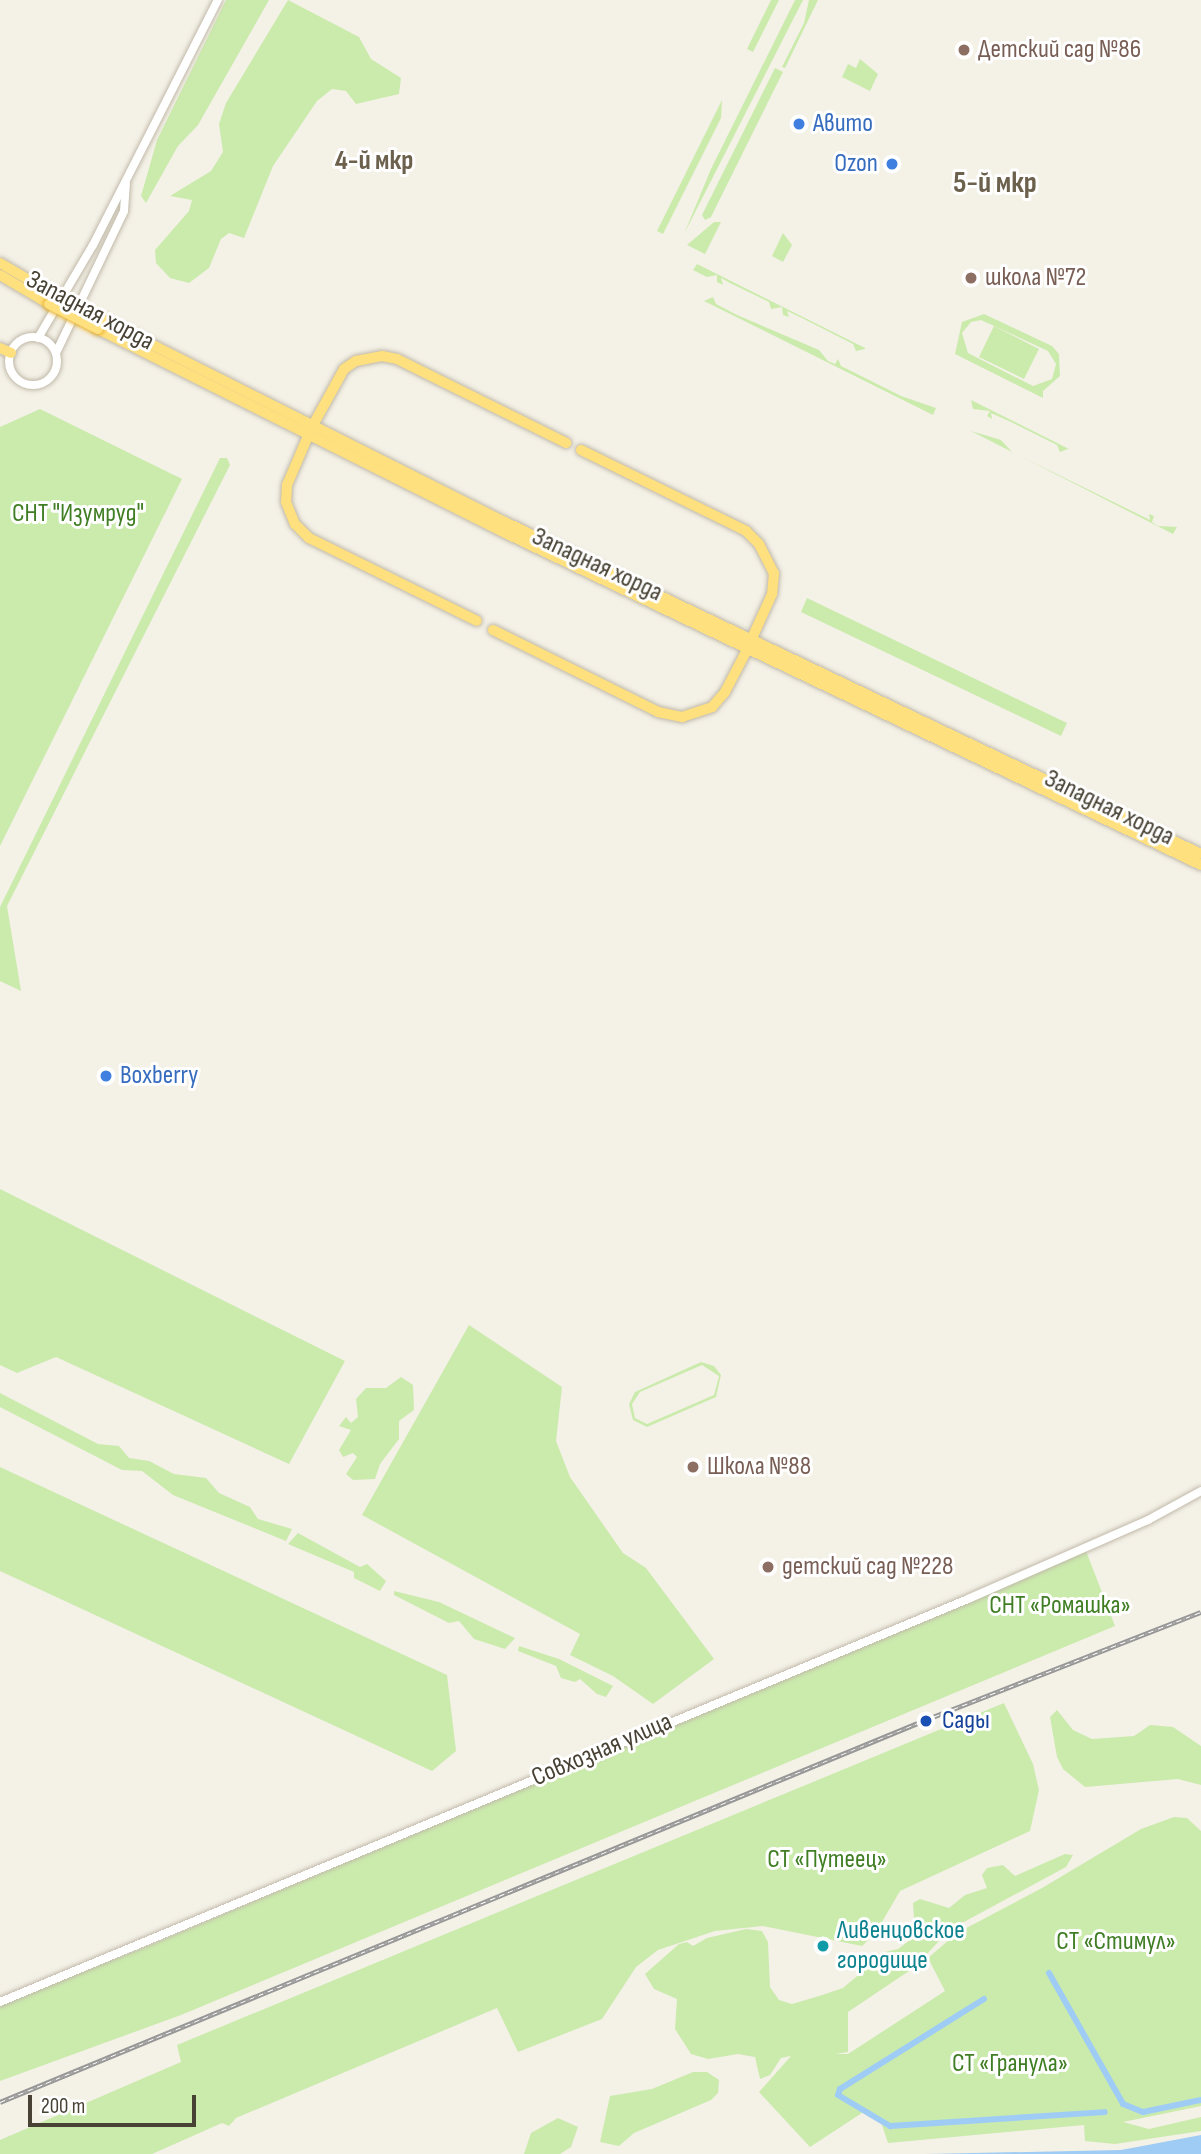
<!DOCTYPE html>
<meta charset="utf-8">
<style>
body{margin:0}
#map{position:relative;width:1201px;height:2154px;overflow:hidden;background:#f4f1e7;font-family:"Sofia Sans Condensed",sans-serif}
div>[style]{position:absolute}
.green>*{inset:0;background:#cbebad}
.water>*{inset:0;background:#9fccf5}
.canal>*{height:6px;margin:-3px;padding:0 3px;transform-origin:3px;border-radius:3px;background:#9fccf5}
.roads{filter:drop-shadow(0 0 2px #c1baa9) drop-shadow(0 0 2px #c1baa9)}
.tertiary>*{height:8px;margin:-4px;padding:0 4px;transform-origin:4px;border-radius:4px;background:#fff}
.tertiary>.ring{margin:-4px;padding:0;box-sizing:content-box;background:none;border:8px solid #fff;border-radius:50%}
.trunk>*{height:10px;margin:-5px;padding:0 5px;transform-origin:5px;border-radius:5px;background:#ffe07e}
.rail>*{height:4.5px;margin-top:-2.25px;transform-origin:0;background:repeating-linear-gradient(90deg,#fff 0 5px,#979797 0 10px);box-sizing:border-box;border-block:2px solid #979797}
.bridges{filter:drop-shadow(0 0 2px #e8b12e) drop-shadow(0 0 2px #e8b12e)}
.trunk-bridge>*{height:10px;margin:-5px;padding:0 5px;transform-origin:5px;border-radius:5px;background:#ffe07e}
.dots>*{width:19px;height:19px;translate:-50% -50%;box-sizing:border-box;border:4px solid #fff;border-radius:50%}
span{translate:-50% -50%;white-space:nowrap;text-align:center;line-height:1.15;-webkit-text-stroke:6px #fff;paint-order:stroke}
.education-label{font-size:26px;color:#785e54}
.left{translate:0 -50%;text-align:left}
.shop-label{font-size:26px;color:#366cbe}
.right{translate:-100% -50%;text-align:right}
.street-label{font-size:26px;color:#484235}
.park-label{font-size:26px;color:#407e24}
.transit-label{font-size:26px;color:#164399}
.culture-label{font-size:26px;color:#0d838f}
.neighbourhood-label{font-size:28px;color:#6c614c;font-weight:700}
.quarter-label{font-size:30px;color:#6c614c;font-weight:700}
.scale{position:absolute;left:28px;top:2095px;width:168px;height:32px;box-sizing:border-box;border:4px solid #484235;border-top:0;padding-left:9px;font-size:21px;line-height:24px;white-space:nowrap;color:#484235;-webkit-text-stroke:5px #fff;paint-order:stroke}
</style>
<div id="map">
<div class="green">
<i style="clip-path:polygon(226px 0,269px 0,198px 125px,178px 146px,146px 203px,141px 196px,157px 140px)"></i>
<i style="clip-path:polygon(288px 0,359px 37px,371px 59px,401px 78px,399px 94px,356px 104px,346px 91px,332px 89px,317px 101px,273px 166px,244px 238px,229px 233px,221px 239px,209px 268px,189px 283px,170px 278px,156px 263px,155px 250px,189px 211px,192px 200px,170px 196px,211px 171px,223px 152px,219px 124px,226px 103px)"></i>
<i style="clip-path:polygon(771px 0,779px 0,753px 52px,747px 49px)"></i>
<i style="clip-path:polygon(795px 0,803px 0,684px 234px,711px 169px)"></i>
<i style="clip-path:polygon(809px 0,818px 0,785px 68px,782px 67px,804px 23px)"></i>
<i style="clip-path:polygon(860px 59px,878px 74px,870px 91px,842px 77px,848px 64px,856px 68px)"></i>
<i style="clip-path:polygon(775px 68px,783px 72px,711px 217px,705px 220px,702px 215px)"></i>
<i style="clip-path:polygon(722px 100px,721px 118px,663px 234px,657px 231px)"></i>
<i style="clip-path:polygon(714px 222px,721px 222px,705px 254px,687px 245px)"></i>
<i style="clip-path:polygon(783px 233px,792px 245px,783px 262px,772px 256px)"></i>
<i style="clip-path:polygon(697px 264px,865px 348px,865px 349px,856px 351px,853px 344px,800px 317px,787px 311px,789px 317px,783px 315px,782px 307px,771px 309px,769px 302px,730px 283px,721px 278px,723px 285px,717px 282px,717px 275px,707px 277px,693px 270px)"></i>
<i style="clip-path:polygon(713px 297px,716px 304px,737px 315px,819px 350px,828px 361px,835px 364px,838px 359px,841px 366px,901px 396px,936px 408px,933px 415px,704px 301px)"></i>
<i style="clip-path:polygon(evenodd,984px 314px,1052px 346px,1059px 354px,1060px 376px,1043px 391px,1043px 398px,955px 354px,962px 322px,984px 314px,981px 320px,1048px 351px,1056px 364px,1052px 379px,1033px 386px,968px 353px,962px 333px,971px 322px,981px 320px)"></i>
<i style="clip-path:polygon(994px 326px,1039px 349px,1024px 379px,979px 357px)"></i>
<i style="clip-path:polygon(971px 400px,1069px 449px,1068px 449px,1060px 452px,1057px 445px,1011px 422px,991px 413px,992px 419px,987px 416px,990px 411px,973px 409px)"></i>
<i style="clip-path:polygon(40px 409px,182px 479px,0 846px,0 427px)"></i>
<i style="clip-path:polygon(971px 431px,1001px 440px,1012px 452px,1150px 520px,1149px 514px,1154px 516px,1152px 522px,1158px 526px,1177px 527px,1173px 534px)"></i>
<i style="clip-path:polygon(220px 458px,227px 458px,230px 465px,7px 906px,21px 991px,0 981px,0 907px)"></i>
<i style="clip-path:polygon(807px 598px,1067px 723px,1061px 736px,801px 612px)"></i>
<i style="clip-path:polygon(0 1189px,345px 1361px,289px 1464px,56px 1357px,17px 1373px,0 1365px)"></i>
<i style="clip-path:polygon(469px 1325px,562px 1387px,556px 1441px,570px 1477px,623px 1553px,646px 1568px,714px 1659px,653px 1704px,613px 1676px,570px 1655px,580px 1634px,362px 1515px)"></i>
<i style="clip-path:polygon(evenodd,701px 1362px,714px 1366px,721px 1375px,716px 1397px,647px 1427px,633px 1420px,629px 1404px,635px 1392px,701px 1362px,702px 1365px,719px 1376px,714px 1395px,647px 1424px,635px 1418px,632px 1404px,640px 1392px,702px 1365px)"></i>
<i style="clip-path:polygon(401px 1377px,413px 1385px,414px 1410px,399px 1421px,399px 1439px,380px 1464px,375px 1479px,353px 1480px,346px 1474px,357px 1457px,353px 1453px,343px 1457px,339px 1450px,351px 1430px,339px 1426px,346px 1417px,351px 1423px,358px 1417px,356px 1399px,366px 1388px,386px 1388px)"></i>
<i style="clip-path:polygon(0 1393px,98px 1444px,119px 1446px,129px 1458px,149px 1461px,174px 1474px,206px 1478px,219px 1493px,250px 1507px,258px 1519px,292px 1529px,286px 1541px,173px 1495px,142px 1471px,122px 1470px,0 1407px)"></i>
<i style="clip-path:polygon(0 1467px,447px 1675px,456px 1751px,432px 1771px,0 1571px)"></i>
<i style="clip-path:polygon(298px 1533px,360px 1567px,367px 1564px,386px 1581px,380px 1591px,354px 1578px,354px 1572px,288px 1544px)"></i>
<i style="clip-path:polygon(1086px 1551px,1115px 1626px,181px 2015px,0 2081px,0 2003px,136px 1951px)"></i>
<i style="clip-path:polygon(394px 1591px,439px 1602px,515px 1638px,505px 1649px,474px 1639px,459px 1621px,449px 1623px,394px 1595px)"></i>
<i style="clip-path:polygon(519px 1646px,559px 1659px,613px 1686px,606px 1697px,597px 1694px,580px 1679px,575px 1682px,561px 1678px,556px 1666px,518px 1651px)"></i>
<i style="clip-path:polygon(1004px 1703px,1033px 1764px,1039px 1790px,1030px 1831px,900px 1891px,875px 1934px,862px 1946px,763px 1926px,715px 1931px,658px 1950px,636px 1967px,602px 2019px,518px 2052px,497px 2008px,236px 2118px,229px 2126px,222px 2123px,152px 2154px,0 2154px,0 2140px,181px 2062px,177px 2045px)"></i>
<i style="clip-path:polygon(1057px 1710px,1073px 1730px,1092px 1739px,1134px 1736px,1150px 1725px,1173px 1727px,1201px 1746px,1201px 1785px,1178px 1779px,1085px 1787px,1063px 1769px,1057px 1757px,1050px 1717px)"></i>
<i style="clip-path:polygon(1174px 1817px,1187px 1818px,1201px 1831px,1201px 2106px,1123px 2122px,1149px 2129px,1201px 2117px,1201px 2131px,1115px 2144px,1085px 2141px,1084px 2125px,888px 2143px,881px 2122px,865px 2111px,810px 2147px,759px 2092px,791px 2056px,781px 2058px,770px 2075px,760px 2079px,755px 2057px,738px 2054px,708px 2059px,691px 2054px,675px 2029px,677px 1999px,654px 1989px,645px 1974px,679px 1944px,687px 1942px,693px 1946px,707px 1938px,746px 1929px,762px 1931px,768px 1942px,770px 1987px,779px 2000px,792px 2004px,819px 1996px,843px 1988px,862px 1972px,872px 1955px,898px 1949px,910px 1940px,915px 1933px,913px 1903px,920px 1899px,949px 1908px,965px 1895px,987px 1888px,982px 1875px,987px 1868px,1003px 1865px,1015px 1876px,1065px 1854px,1073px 1855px,1066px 1867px,949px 1930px,915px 1967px,848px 2012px,848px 2052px,835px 2054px,848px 2054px,945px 1991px,928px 1958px,957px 1933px,1042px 1888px,1141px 1829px)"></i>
<i style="clip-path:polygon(693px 2072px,707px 2072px,719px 2080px,718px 2093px,711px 2100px,634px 2133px,619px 2146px,600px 2142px,610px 2096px,652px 2089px)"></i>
<i style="clip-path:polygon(558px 2118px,578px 2127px,571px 2147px,560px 2154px,524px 2154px,531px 2133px)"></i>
</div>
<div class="water">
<i style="clip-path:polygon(1201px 2135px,1201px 2154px,926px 2154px,1121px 2150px)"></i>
</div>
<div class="canal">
<i style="left:1049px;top:1973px;width:150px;rotate:60.5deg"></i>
<i style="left:1123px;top:2104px;width:22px;rotate:22deg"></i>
<i style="left:1143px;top:2112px;width:59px;rotate:-11.7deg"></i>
<i style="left:984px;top:1999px;width:170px;rotate:148deg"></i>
<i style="left:840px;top:2089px;width:6px;rotate:108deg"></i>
<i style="left:838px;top:2095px;width:61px;rotate:30.8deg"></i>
<i style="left:890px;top:2126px;width:215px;rotate:-3.7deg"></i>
</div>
<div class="roads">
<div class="tertiary">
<i class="ring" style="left:9px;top:337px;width:40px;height:40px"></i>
<i style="left:38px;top:338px;width:108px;rotate:-59.4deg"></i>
<i style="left:93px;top:245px;width:275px;rotate:-63deg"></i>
<i style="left:56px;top:353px;width:157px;rotate:-64.4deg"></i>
<i style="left:124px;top:211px;width:27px;rotate:-86deg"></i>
<i style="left:0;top:2002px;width:1049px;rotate:-22.6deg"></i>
<i style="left:968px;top:1599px;width:197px;rotate:-23.7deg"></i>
<i style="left:1148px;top:1520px;width:60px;rotate:-28.7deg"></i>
</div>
<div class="trunk">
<i style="left:0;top:263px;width:61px;rotate:30.3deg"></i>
<i style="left:0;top:275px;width:57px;rotate:30.6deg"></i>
<i style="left:103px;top:320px;width:450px;rotate:26.7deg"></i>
<i style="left:505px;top:522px;width:771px;rotate:25.5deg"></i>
<i style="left:98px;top:329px;width:451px;rotate:26.6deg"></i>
<i style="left:501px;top:531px;width:776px;rotate:25.51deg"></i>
<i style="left:0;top:348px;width:12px;rotate:24deg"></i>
<i style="left:312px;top:427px;width:66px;rotate:-61.1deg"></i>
<i style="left:344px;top:369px;width:14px;rotate:-34deg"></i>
<i style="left:356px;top:361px;width:26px;rotate:-11deg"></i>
<i style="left:382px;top:356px;width:15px;rotate:11deg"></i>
<i style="left:397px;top:359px;width:189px;rotate:26.4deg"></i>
<i style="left:308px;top:436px;width:53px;rotate:113.2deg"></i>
<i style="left:287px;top:485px;width:17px;rotate:93deg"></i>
<i style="left:286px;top:502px;width:24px;rotate:68deg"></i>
<i style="left:295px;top:524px;width:20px;rotate:45deg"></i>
<i style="left:309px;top:538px;width:187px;rotate:26.3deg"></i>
<i style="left:581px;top:450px;width:184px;rotate:26.1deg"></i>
<i style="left:746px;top:531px;width:18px;rotate:45deg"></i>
<i style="left:759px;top:544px;width:33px;rotate:63deg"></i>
<i style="left:774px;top:573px;width:21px;rotate:95deg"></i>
<i style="left:772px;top:594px;width:46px;rotate:114.3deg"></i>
<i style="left:493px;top:630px;width:184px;rotate:26.4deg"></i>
<i style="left:658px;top:712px;width:25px;rotate:12deg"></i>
<i style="left:682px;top:717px;width:32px;rotate:-18deg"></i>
<i style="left:712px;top:707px;width:20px;rotate:-49deg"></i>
<i style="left:725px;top:692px;width:52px;rotate:-62.4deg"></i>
</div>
</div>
<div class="rail">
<i style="left:0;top:2102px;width:1001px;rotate:-22.44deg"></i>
<i style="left:925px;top:1720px;width:296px;rotate:-21.4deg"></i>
</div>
<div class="bridges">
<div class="trunk-bridge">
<i style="left:53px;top:294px;width:56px;rotate:27.5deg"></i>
<i style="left:49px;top:304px;width:55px;rotate:27deg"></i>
</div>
</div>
<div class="dots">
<i style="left:964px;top:50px;background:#8d6e63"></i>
<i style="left:799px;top:124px;background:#3f7fe0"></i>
<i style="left:892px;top:164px;background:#3f7fe0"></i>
<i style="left:971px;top:278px;background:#8d6e63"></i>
<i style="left:106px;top:1076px;background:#3f7fe0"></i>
<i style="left:693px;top:1467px;background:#8d6e63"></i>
<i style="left:768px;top:1567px;background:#8d6e63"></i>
<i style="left:926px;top:1721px;background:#1a4fb4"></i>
<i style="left:823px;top:1946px;background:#0f9aa8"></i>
</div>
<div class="education-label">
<span class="left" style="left:978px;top:50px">Детский сад №86</span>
<span class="left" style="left:985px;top:278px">школа №72</span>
<span class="left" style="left:707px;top:1467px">Школа №88</span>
<span class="left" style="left:782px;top:1567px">детский сад №228</span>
</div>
<div class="shop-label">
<span class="left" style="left:813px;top:124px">Авито</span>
<span class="right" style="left:878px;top:164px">Ozon</span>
<span class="left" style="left:120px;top:1076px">Boxberry</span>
</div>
<div class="street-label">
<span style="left:90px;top:311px;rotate:28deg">Западная хорда</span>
<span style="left:597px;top:565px;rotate:25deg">Западная хорда</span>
<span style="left:1109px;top:808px;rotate:26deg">Западная хорда</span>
<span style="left:602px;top:1750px;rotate:-23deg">Совхозная улица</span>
</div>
<div class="park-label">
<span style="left:78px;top:514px">СНТ "Изумруд"</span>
<span style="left:1060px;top:1606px">СНТ «Ромашка»</span>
<span style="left:827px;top:1860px">СТ «Путеец»</span>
<span style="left:1116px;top:1942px">СТ «Стимул»</span>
<span style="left:1010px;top:2064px">СТ «Гранула»</span>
</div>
<div class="transit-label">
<span class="left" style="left:942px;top:1721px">Сады</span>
</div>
<div class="culture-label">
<span class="left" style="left:837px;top:1946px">Ливенцовское<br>городище</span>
</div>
<div class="neighbourhood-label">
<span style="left:374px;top:161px">4-й мкр</span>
</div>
<div class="quarter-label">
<span style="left:995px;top:183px">5-й мкр</span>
</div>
<div class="scale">200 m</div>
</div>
